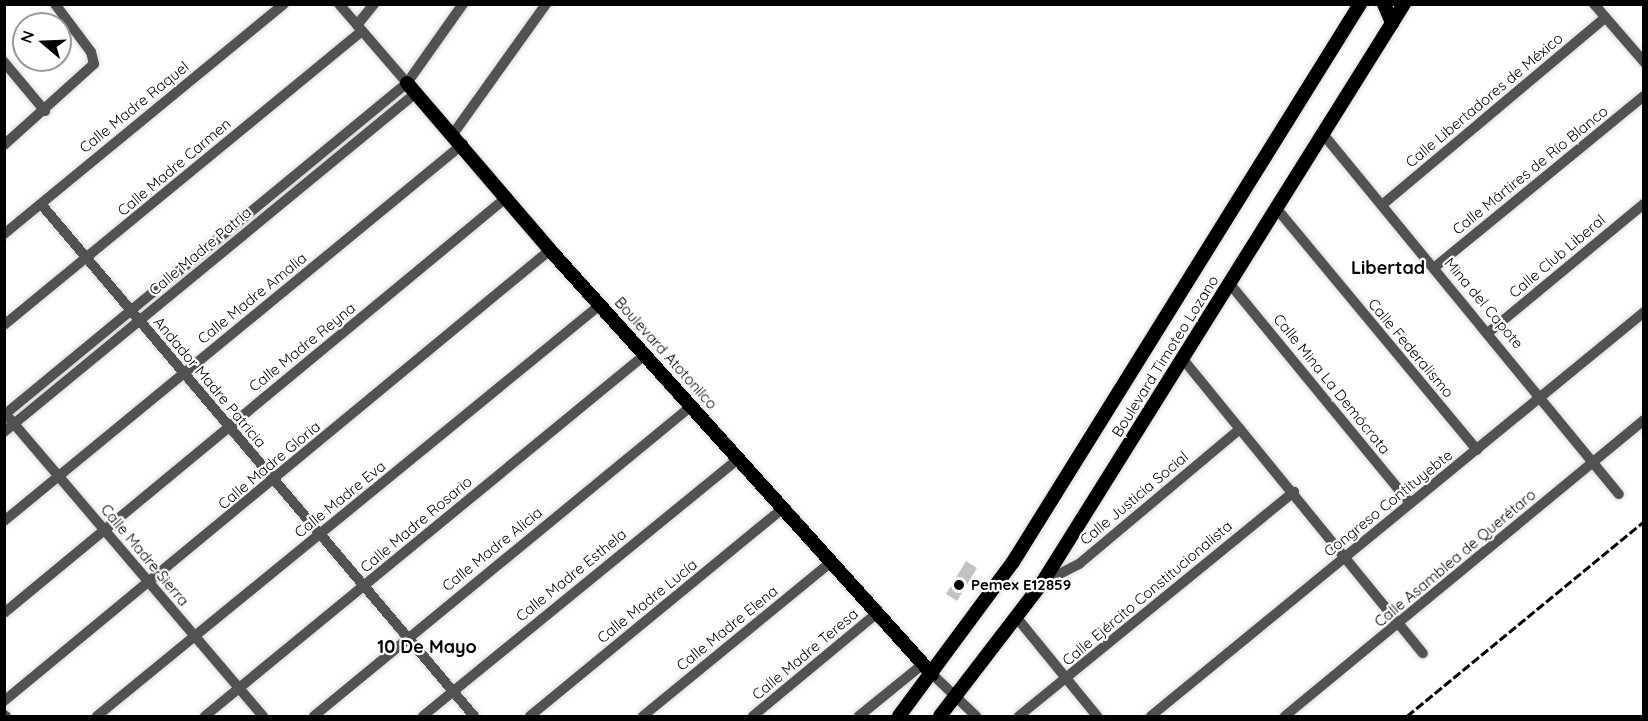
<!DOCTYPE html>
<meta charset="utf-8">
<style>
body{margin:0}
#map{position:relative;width:1648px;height:721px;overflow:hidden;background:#fff;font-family:Quicksand,sans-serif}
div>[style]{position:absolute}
.building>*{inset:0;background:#c2c2c2}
.roads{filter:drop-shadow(0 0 2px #dbdbdb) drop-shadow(0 0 2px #dbdbdb)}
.minor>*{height:10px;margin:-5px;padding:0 5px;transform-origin:5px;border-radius:5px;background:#525252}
.major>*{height:14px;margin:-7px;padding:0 7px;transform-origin:7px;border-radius:7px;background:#000}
.rail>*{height:3px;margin-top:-1.5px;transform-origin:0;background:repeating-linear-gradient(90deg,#000 0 9px,transparent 0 12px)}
.dots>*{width:16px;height:16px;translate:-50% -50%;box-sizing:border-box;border:3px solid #fff;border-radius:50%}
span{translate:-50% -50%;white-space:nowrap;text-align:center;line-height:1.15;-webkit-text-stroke:4.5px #fff;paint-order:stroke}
.street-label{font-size:15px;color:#000}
.poi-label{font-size:15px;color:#000;font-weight:700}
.left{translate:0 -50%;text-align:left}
.quarter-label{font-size:18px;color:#000;font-weight:700}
.frame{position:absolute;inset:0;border:6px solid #000;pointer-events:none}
.north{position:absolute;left:12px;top:12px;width:60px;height:60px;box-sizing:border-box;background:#fff;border:2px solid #999;border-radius:50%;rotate:289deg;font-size:16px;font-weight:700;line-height:24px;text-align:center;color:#000}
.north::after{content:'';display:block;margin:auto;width:21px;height:27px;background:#000;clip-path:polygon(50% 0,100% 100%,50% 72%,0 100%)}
</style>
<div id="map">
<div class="building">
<i style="clip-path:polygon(966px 561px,977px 568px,957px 601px,946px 594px)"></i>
</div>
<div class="roads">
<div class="minor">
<i style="left:339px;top:4px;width:104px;rotate:49.3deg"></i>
<i style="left:1594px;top:4px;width:77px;rotate:49.2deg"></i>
<i style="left:357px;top:25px;width:27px;rotate:-51deg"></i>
<i style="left:4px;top:62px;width:64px;rotate:50.1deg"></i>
<i style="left:453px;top:134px;width:160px;rotate:-54.4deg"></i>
<i style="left:1323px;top:134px;width:466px;rotate:50.6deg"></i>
<i style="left:4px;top:145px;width:121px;rotate:-42deg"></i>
<i style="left:94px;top:64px;width:12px;rotate:-104deg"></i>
<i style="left:91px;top:52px;width:60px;rotate:-126.9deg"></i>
<i style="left:41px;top:204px;width:671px;rotate:49.78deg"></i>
<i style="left:1382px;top:205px;width:291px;rotate:-40deg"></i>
<i style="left:1277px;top:209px;width:313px;rotate:50.3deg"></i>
<i style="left:4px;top:234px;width:362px;rotate:-39.4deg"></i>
<i style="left:1435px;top:267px;width:270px;rotate:-39.3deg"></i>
<i style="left:1230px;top:284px;width:283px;rotate:50.6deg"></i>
<i style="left:4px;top:325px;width:463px;rotate:-39.4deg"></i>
<i style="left:1489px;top:332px;width:201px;rotate:-39.6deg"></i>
<i style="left:1182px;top:358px;width:381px;rotate:50.8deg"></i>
<i style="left:4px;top:415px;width:522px;rotate:-39.48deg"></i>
<i style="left:407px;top:83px;width:97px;rotate:-54.7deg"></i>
<i style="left:10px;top:419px;width:390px;rotate:49.6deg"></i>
<i style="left:4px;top:432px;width:534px;rotate:-39.45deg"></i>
<i style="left:4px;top:521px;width:594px;rotate:-39.4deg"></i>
<i style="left:1042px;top:583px;width:42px;rotate:-27.2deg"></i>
<i style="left:1079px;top:564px;width:210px;rotate:-40deg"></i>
<i style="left:4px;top:613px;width:653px;rotate:-39.59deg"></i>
<i style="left:1017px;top:618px;width:127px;rotate:50.8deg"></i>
<i style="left:932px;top:674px;width:61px;rotate:43.7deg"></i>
<i style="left:4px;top:701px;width:708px;rotate:-39.56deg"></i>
<i style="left:4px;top:715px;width:2px;rotate:27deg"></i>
<i style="left:97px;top:716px;width:651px;rotate:-39.26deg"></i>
<i style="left:205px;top:716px;width:571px;rotate:-39.38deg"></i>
<i style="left:314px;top:716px;width:488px;rotate:-39.4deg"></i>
<i style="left:423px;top:716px;width:408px;rotate:-39.2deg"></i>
<i style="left:530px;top:716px;width:328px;rotate:-39.4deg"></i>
<i style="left:643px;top:716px;width:242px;rotate:-39.3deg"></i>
<i style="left:753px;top:716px;width:160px;rotate:-39.7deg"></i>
<i style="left:859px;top:716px;width:82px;rotate:-39.1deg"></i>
<i style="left:1019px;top:716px;width:355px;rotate:-39.2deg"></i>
<i style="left:1151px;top:716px;width:637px;rotate:-39.33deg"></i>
<i style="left:1285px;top:716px;width:465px;rotate:-39.5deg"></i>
</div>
<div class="major">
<i style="left:1384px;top:4px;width:21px;rotate:67deg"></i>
<i style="left:407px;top:83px;width:220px;rotate:49.4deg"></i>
<i style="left:550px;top:250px;width:571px;rotate:47.98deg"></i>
<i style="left:899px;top:716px;width:192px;rotate:-53.5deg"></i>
<i style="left:1013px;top:562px;width:657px;rotate:-58.12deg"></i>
<i style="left:940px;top:716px;width:168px;rotate:-52.5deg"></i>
<i style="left:1042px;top:583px;width:683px;rotate:-57.99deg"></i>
</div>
</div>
<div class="rail">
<i style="left:1407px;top:716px;width:307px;rotate:-39.4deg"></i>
</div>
<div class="dots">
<i style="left:959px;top:585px;background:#000"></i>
</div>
<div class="street-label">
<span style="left:1484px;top:100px;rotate:-40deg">Calle Libertadores de México</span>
<span style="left:134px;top:107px;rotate:-39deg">Calle Madre Raquel</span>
<span style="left:174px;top:167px;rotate:-40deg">Calle Madre Carmen</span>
<span style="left:1530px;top:170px;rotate:-39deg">Calle Mártires de Río Blanco</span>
<span style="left:200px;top:251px;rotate:-40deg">Calle Madre Patria</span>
<span style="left:1557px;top:256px;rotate:-40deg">Calle Club Liberal</span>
<span style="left:252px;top:298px;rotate:-39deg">Calle Madre Amalia</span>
<span style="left:1484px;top:303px;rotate:50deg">Mina del Capote</span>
<span style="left:302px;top:347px;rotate:-39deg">Calle Madre Reyna</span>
<span style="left:1411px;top:348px;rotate:50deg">Calle Federalismo</span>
<span style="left:666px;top:353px;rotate:48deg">Boulevard Atotonilco</span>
<span style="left:1165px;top:356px;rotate:-58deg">Boulevard Timoteo Lozano</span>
<span style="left:210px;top:382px;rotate:50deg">Andador Madre Patricia</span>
<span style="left:1332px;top:384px;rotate:51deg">Calle Mina La Demócrata</span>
<span style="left:269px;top:465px;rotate:-40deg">Calle Madre Gloria</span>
<span style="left:1134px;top:498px;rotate:-40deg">Calle Justicia Social</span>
<span style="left:340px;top:499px;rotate:-39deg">Calle Madre Eva</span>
<span style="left:1388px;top:503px;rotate:-39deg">Congreso Contituyebte</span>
<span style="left:416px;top:524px;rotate:-40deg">Calle Madre Rosario</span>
<span style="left:492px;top:549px;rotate:-39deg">Calle Madre Alicia</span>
<span style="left:145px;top:555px;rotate:50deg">Calle Madre Sierra</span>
<span style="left:1455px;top:558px;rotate:-40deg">Calle Asamblea de Querétaro</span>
<span style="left:571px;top:575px;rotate:-39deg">Calle Madre Esthela</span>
<span style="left:1147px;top:593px;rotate:-40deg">Calle Ejército Constitucionalista</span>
<span style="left:647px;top:601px;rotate:-39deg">Calle Madre Lucía</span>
<span style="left:727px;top:628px;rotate:-39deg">Calle Madre Elena</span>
<span style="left:805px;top:654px;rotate:-40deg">Calle Madre Teresa</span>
</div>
<div class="poi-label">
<span class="left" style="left:971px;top:585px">Pemex E12859</span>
</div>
<div class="quarter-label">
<span style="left:1388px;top:268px">Libertad</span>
<span style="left:427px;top:647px">10 De Mayo</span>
</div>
<div class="frame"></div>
<div class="north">N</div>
</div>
